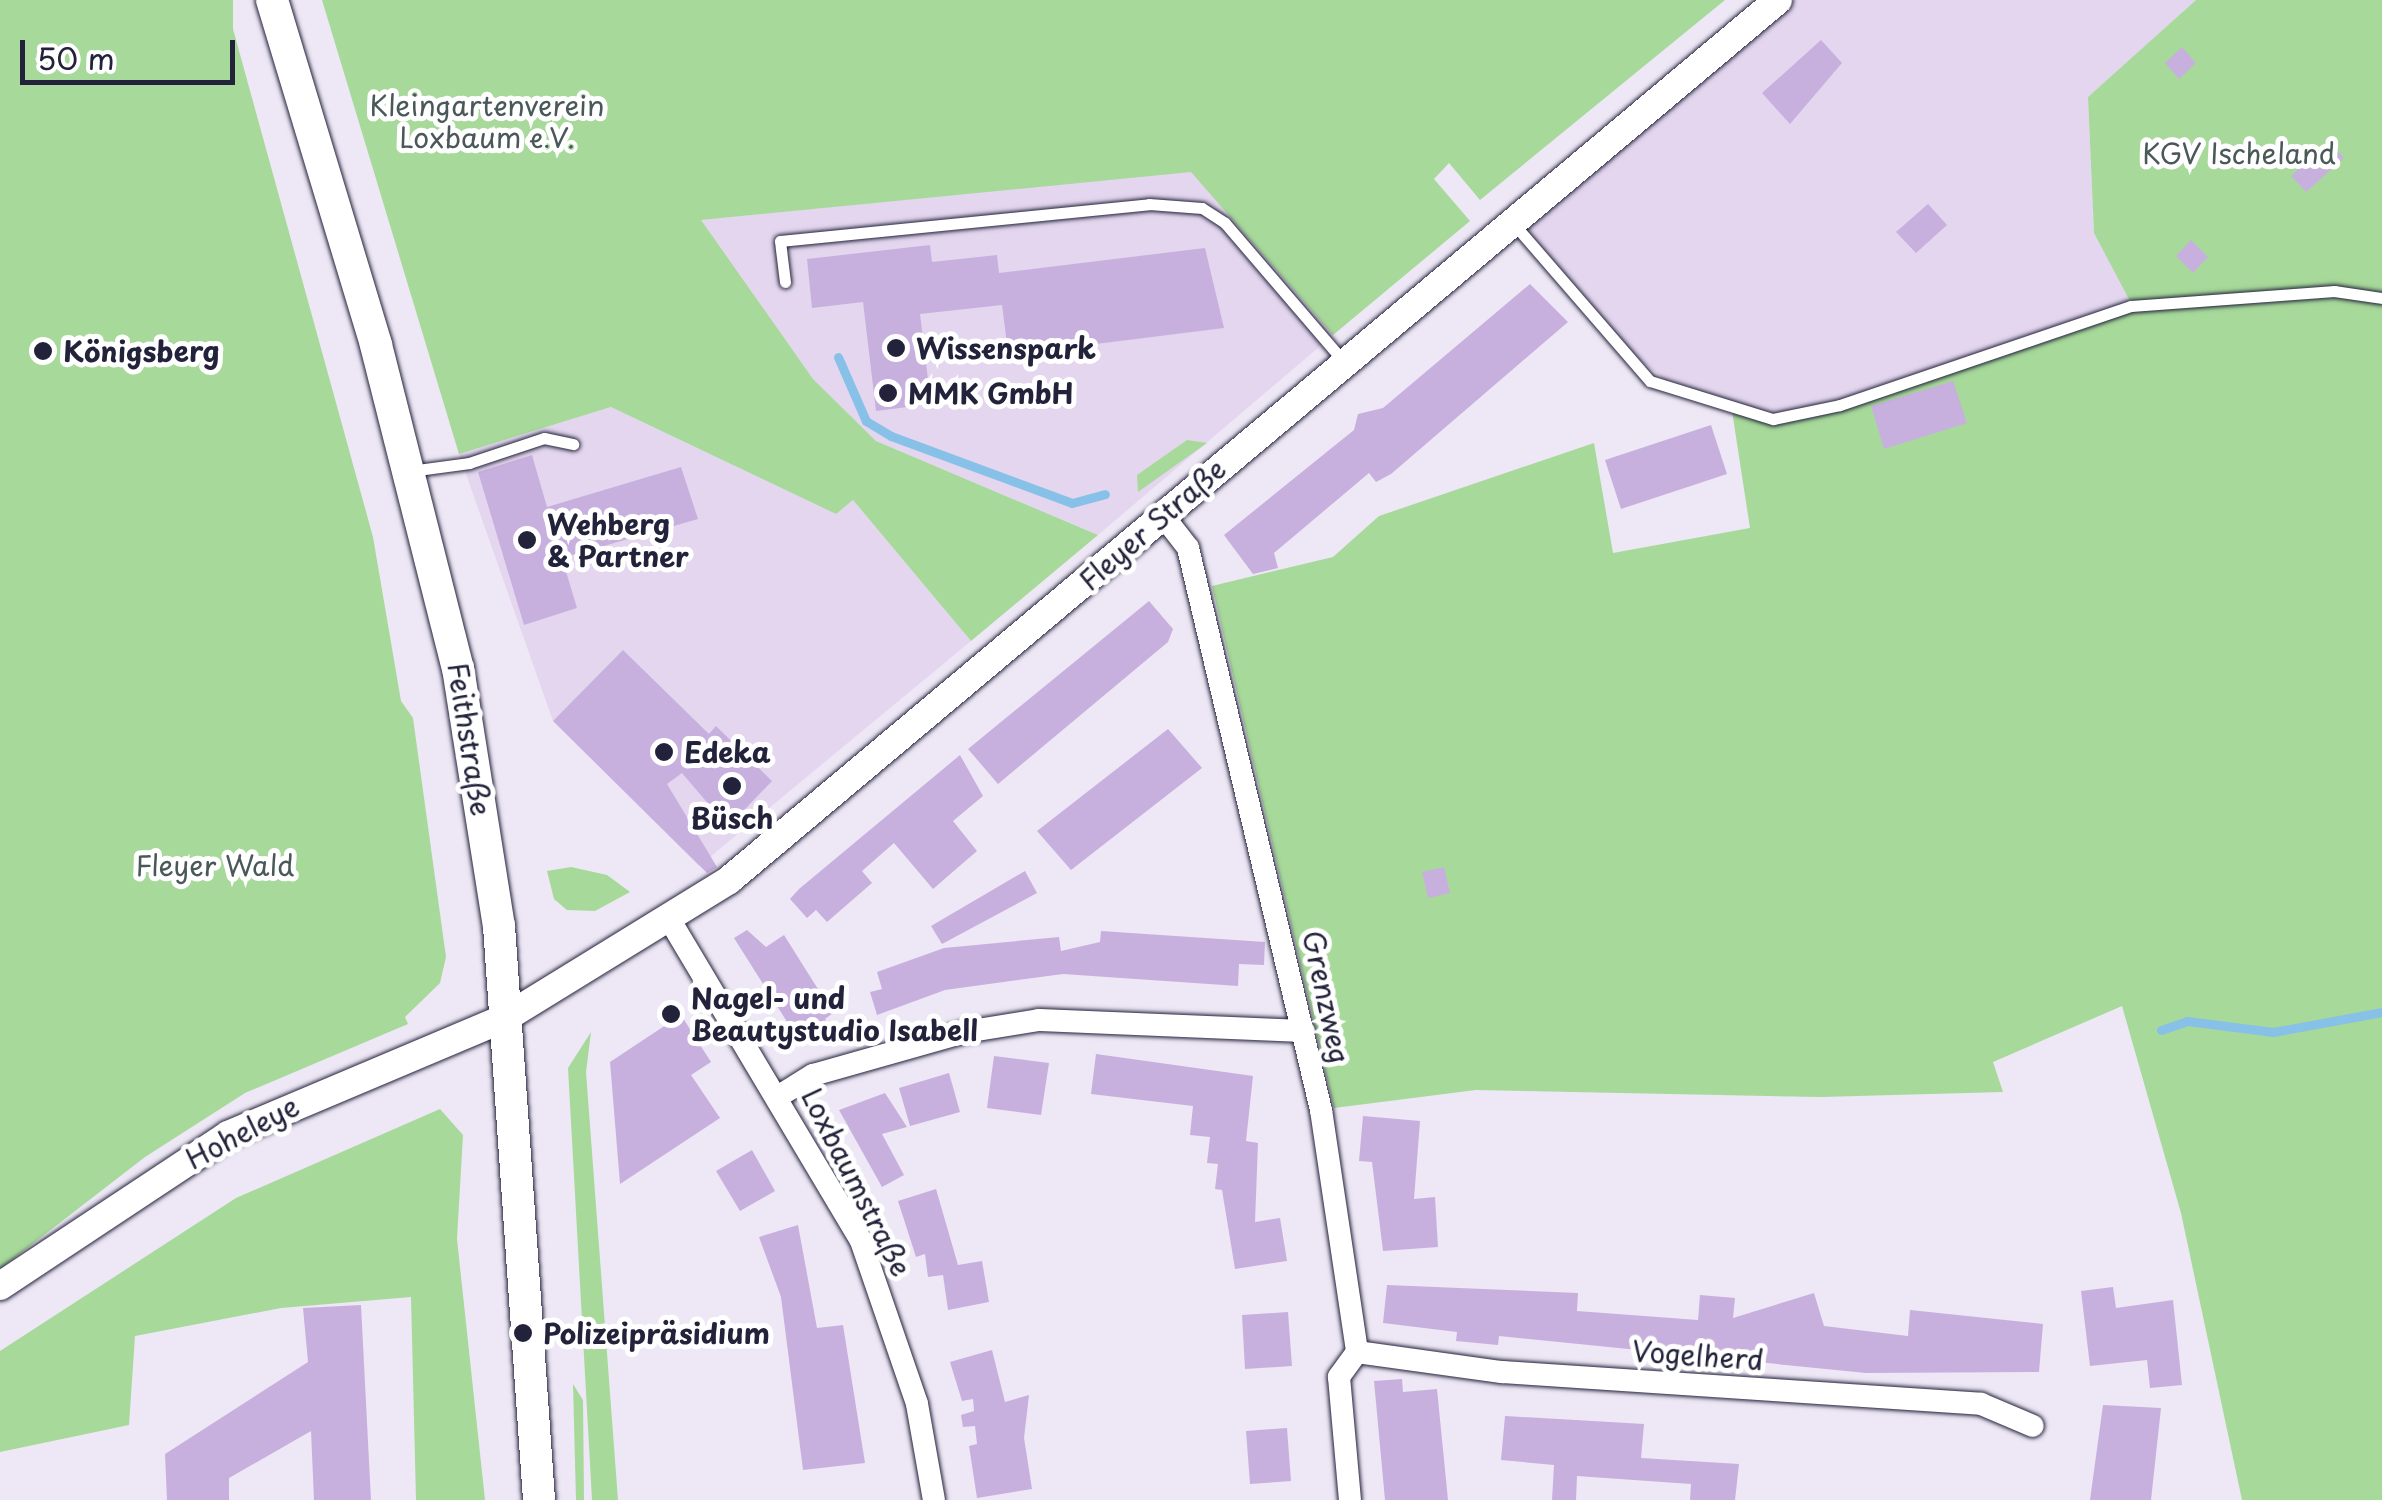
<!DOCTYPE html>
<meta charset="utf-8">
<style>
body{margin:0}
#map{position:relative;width:2382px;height:1500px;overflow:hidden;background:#eee7f5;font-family:"Playpen Sans",sans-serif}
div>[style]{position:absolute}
.built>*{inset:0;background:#e3d6ee}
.green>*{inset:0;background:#a7d99a}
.stream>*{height:9px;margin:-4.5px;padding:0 4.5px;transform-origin:4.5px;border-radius:4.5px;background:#88c1e7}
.building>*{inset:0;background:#c8b0de}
.roads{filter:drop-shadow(0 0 2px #22223b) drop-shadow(0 0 2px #22223b)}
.service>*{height:11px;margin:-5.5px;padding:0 5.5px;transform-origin:5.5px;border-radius:5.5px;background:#fff}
.minor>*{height:22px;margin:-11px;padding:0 11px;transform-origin:11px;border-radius:11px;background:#fff}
.tertiary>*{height:28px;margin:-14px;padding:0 14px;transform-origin:14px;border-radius:14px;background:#fff}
.secondary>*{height:32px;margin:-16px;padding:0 16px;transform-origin:16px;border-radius:16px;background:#fff}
.dots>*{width:28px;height:28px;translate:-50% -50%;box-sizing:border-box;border:5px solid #fff;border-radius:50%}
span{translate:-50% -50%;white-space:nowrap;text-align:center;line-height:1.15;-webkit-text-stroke:10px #fff;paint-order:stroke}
.park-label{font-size:28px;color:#4a5958}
.poi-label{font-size:28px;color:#22223b;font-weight:700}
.left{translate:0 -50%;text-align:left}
.street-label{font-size:28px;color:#22223b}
.scale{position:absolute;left:20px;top:40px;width:215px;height:45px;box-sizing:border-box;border:5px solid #22223b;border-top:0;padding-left:12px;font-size:30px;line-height:35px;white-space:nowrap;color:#22223b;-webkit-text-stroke:8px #fff;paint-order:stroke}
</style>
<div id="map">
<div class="built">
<i style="clip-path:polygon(1795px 0,2196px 0,2088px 97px,2094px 233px,2132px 303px,1824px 407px,1773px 416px,1674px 387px,1620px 344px,1520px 229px)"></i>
<i style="clip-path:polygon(1222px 168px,1346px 324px,1098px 535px,876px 441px,813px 379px,700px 220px)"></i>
<i style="clip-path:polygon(611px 407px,836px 514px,853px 500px,971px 641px,699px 866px,553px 721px,459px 454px)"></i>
</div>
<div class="green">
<i style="clip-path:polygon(0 0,233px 0,233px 29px,373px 537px,401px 701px,413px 718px,446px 957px,440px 983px,405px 1017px,408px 1024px,245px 1093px,145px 1157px,0 1269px)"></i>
<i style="clip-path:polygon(322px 0,1725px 0,1480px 200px,1449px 163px,1434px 179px,1470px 221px,1333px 335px,1191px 172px,701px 220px,813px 379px,876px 441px,1098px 535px,971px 641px,853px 500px,836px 514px,611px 407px,459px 454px)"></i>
<i style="clip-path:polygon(2196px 0,2382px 0,2382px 1500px,2242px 1500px,2181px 1213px,2122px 1006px,1993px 1062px,2003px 1092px,1821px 1097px,1476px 1090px,1334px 1108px,1212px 586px,1333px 557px,1379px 516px,1594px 443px,1613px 553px,1750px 528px,1732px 411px,1778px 421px,1851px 406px,2131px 303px,2094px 233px,2088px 97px)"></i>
<i style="clip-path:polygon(1187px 440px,1207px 443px,1138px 492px,1137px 475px)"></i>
<i style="clip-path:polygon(571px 867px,607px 875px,630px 892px,595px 911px,567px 910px,554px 899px,547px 871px)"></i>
<i style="clip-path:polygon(591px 1032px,586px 1072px,618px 1500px,592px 1500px,568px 1068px)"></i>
<i style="clip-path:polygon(440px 1109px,463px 1135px,457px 1239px,485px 1500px,416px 1500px,411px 1297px,281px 1308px,135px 1336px,129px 1425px,0 1452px,0 1351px,236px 1198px)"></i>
<i style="clip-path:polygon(573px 1384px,583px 1400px,584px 1500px,576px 1500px)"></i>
</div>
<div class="stream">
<i style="left:838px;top:357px;width:70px;rotate:66.4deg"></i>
<i style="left:866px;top:421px;width:29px;rotate:31deg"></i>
<i style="left:891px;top:436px;width:193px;rotate:20.3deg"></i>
<i style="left:1072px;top:503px;width:34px;rotate:-15deg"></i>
<i style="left:2161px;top:1030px;width:28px;rotate:-19deg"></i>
<i style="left:2187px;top:1021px;width:87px;rotate:7.3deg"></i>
<i style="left:2273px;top:1032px;width:111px;rotate:-10.4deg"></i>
</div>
<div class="building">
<i style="clip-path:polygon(1821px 40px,1842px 63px,1790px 124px,1762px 93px)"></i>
<i style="clip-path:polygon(2182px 47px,2196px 63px,2179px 79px,2165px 63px)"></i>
<i style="clip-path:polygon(2328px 141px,2344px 158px,2306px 192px,2291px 176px)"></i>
<i style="clip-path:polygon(1928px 204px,1947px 225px,1916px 253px,1896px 232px)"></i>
<i style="clip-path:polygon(2191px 240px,2208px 257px,2193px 273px,2176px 256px)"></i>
<i style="clip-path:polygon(930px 245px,932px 262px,997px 255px,999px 273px,1205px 248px,1224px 328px,1024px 353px,1023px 342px,1007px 344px,1002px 305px,920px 314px,931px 404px,876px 411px,863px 302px,812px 308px,807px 259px)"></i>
<i style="clip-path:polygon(1530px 284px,1568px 322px,1391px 474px,1376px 482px,1369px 473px,1274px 553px,1278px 568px,1253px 574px,1224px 535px,1354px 430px,1358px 414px,1383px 408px)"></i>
<i style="clip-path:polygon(1953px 381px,1967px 423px,1884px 449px,1871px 406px)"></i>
<i style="clip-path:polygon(1711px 425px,1727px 474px,1621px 509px,1605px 460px)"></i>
<i style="clip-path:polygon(532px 455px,547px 507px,681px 467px,698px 519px,562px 558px,577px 608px,524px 625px,478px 472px)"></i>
<i style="clip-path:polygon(1149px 601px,1173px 629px,1168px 642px,998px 784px,968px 749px)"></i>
<i style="clip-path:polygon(623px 650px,709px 734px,716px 726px,772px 781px,728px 827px,682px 773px,667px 784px,717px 867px,707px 873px,553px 721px)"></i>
<i style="clip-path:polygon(1168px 729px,1202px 768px,1071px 870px,1037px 831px)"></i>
<i style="clip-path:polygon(960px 755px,983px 796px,953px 821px,977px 851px,933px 889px,894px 843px,862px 871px,872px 883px,827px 922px,816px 910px,807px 918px,790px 899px,799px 889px)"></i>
<i style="clip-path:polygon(1444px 867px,1450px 893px,1428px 898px,1422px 872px)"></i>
<i style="clip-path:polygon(1025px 871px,1037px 893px,942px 944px,931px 926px)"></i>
<i style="clip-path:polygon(747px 930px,766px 947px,784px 935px,833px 1013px,825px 1019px,831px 1028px,812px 1040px,805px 1030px,796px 1036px,734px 938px)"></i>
<i style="clip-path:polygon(1101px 931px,1265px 942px,1264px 965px,1239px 964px,1238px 986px,1063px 974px,945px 990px,877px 1015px,870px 992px,882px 989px,877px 972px,944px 948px,1059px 937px,1061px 951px,1100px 942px)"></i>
<i style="clip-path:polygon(681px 1015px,711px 1062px,691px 1075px,720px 1118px,620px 1184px,610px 1062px)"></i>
<i style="clip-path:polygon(1096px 1054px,1253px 1076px,1246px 1141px,1258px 1143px,1255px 1222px,1280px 1218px,1287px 1261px,1235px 1269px,1222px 1190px,1215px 1189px,1218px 1164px,1207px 1163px,1210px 1137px,1190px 1135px,1193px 1106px,1091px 1094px)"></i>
<i style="clip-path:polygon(994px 1056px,1049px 1063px,1041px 1115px,987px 1108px)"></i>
<i style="clip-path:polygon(949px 1073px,960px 1112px,910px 1126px,899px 1088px)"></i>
<i style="clip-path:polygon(885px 1093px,907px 1127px,882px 1134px,904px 1175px,882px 1187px,839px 1110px)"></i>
<i style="clip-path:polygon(1363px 1116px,1420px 1121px,1414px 1199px,1435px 1197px,1438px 1247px,1383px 1251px,1372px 1162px,1359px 1161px)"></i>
<i style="clip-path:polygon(752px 1150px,775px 1191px,740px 1211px,716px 1171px)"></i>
<i style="clip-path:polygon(936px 1189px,958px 1265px,982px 1261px,989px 1302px,948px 1310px,943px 1275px,928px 1277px,925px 1254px,916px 1257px,898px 1201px)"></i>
<i style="clip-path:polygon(798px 1225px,817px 1328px,843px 1325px,865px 1463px,803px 1470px,781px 1297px,759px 1237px)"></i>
<i style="clip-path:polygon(1387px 1285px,1578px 1293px,1577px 1311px,1698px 1320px,1700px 1295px,1735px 1298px,1733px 1318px,1814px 1293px,1824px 1326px,1908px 1336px,1910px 1310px,2043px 1324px,2039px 1372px,1866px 1373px,1499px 1336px,1498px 1345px,1456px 1341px,1457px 1332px,1383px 1323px)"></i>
<i style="clip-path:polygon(2113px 1287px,2116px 1308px,2173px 1300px,2182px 1385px,2150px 1388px,2147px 1360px,2090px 1366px,2081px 1291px)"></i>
<i style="clip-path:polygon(361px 1305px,371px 1500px,314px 1500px,311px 1431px,229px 1478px,229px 1500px,167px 1500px,165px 1454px,308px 1362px,303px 1308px)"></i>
<i style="clip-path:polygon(1288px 1312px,1292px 1366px,1245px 1369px,1242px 1315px)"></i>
<i style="clip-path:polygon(992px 1350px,1005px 1402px,1029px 1395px,1024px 1438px,1032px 1489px,977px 1498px,969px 1446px,977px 1444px,975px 1426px,963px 1427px,961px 1415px,974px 1411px,973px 1399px,962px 1401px,950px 1362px)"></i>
<i style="clip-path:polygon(1402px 1379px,1403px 1392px,1437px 1389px,1448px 1500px,1385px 1500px,1374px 1381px)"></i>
<i style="clip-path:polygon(2103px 1405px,2161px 1408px,2151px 1500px,2090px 1500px)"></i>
<i style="clip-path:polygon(1505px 1416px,1644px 1424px,1641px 1458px,1739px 1464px,1735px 1500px,1690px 1500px,1691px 1484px,1577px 1476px,1576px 1500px,1552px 1500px,1554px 1465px,1501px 1460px)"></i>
<i style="clip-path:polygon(1287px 1428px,1291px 1481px,1250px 1484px,1246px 1431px)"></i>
</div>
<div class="roads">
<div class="service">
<i style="left:1513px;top:223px;width:209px;rotate:49.1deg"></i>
<i style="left:1650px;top:381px;width:129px;rotate:17.2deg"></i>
<i style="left:1773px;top:419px;width:68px;rotate:-11.8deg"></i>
<i style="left:1840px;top:405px;width:307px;rotate:-18.8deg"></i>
<i style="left:2131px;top:306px;width:204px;rotate:-4.2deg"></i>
<i style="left:2334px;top:291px;width:49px;rotate:8.3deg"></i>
<i style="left:785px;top:282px;width:41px;rotate:-97deg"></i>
<i style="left:780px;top:241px;width:371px;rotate:-5.7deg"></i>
<i style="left:1149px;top:204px;width:53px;rotate:4.3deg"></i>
<i style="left:1202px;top:208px;width:27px;rotate:33deg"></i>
<i style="left:1225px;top:223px;width:183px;rotate:49.4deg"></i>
<i style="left:410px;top:471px;width:60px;rotate:-7.7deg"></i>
<i style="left:469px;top:463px;width:79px;rotate:-18.4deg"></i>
<i style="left:544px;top:438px;width:30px;rotate:12deg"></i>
</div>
<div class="minor">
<i style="left:1164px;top:517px;width:39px;rotate:52deg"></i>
<i style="left:1188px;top:548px;width:578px;rotate:76.69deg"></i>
<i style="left:1321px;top:1110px;width:245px;rotate:81.5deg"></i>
<i style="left:1357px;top:1352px;width:31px;rotate:126deg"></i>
<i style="left:1339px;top:1377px;width:123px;rotate:84.9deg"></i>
<i style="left:668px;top:917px;width:377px;rotate:59.2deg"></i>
<i style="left:861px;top:1241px;width:172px;rotate:71deg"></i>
<i style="left:917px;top:1404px;width:97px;rotate:80deg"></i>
<i style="left:779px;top:1096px;width:40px;rotate:-32deg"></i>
<i style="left:813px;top:1075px;width:158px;rotate:-15.8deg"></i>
<i style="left:965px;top:1032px;width:75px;rotate:-9.2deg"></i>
<i style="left:1039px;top:1020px;width:265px;rotate:2.4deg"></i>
<i style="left:1357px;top:1352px;width:146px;rotate:7.9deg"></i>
<i style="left:1502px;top:1372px;width:480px;rotate:3.8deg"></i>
<i style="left:1981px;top:1404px;width:56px;rotate:22.9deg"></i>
</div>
<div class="tertiary">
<i style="left:0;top:1286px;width:273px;rotate:-33.5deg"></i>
<i style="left:228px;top:1135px;width:301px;rotate:-22.9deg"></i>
<i style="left:505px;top:1018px;width:263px;rotate:-31.6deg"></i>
<i style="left:729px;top:880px;width:1369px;rotate:-39.99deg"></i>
</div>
<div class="secondary">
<i style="left:272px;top:0;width:360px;rotate:73.2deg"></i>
<i style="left:376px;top:345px;width:333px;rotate:75.8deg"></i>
<i style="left:458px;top:668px;width:261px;rotate:81deg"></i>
<i style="left:499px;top:926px;width:575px;rotate:86.01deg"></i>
</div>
</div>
<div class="dots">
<i style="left:896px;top:348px;background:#22223b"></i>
<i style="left:43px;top:351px;background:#22223b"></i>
<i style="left:888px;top:393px;background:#22223b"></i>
<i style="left:527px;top:540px;background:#22223b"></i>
<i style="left:664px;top:752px;background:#22223b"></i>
<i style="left:732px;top:786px;background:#22223b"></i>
<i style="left:671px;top:1014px;background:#22223b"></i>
<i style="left:523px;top:1333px;background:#22223b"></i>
</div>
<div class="park-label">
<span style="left:487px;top:121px">Kleingartenverein<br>Loxbaum e.V.</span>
<span style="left:2239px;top:153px">KGV Ischeland</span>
<span style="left:215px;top:865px">Fleyer Wald</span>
</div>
<div class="poi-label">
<span class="left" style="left:916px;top:348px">Wissenspark</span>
<span class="left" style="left:63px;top:351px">Königsberg</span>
<span class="left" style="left:908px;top:393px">MMK GmbH</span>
<span class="left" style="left:547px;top:540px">Wehberg<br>&amp; Partner</span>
<span class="left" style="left:684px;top:752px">Edeka</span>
<span style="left:732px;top:818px">Büsch</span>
<span class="left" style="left:691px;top:1014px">Nagel- und<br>Beautystudio Isabell</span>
<span class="left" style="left:543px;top:1333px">Polizeipräsidium</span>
</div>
<div class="street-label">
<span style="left:1152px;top:524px;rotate:-41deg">Fleyer Straße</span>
<span style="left:470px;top:739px;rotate:81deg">Feithstraße</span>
<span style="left:1327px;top:997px;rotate:78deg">Grenzweg</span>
<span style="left:242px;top:1132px;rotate:-28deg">Hoheleye</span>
<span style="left:857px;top:1182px;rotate:63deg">Loxbaumstraße</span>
<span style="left:1698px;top:1355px;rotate:4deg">Vogelherd</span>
</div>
<div class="scale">50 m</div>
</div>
